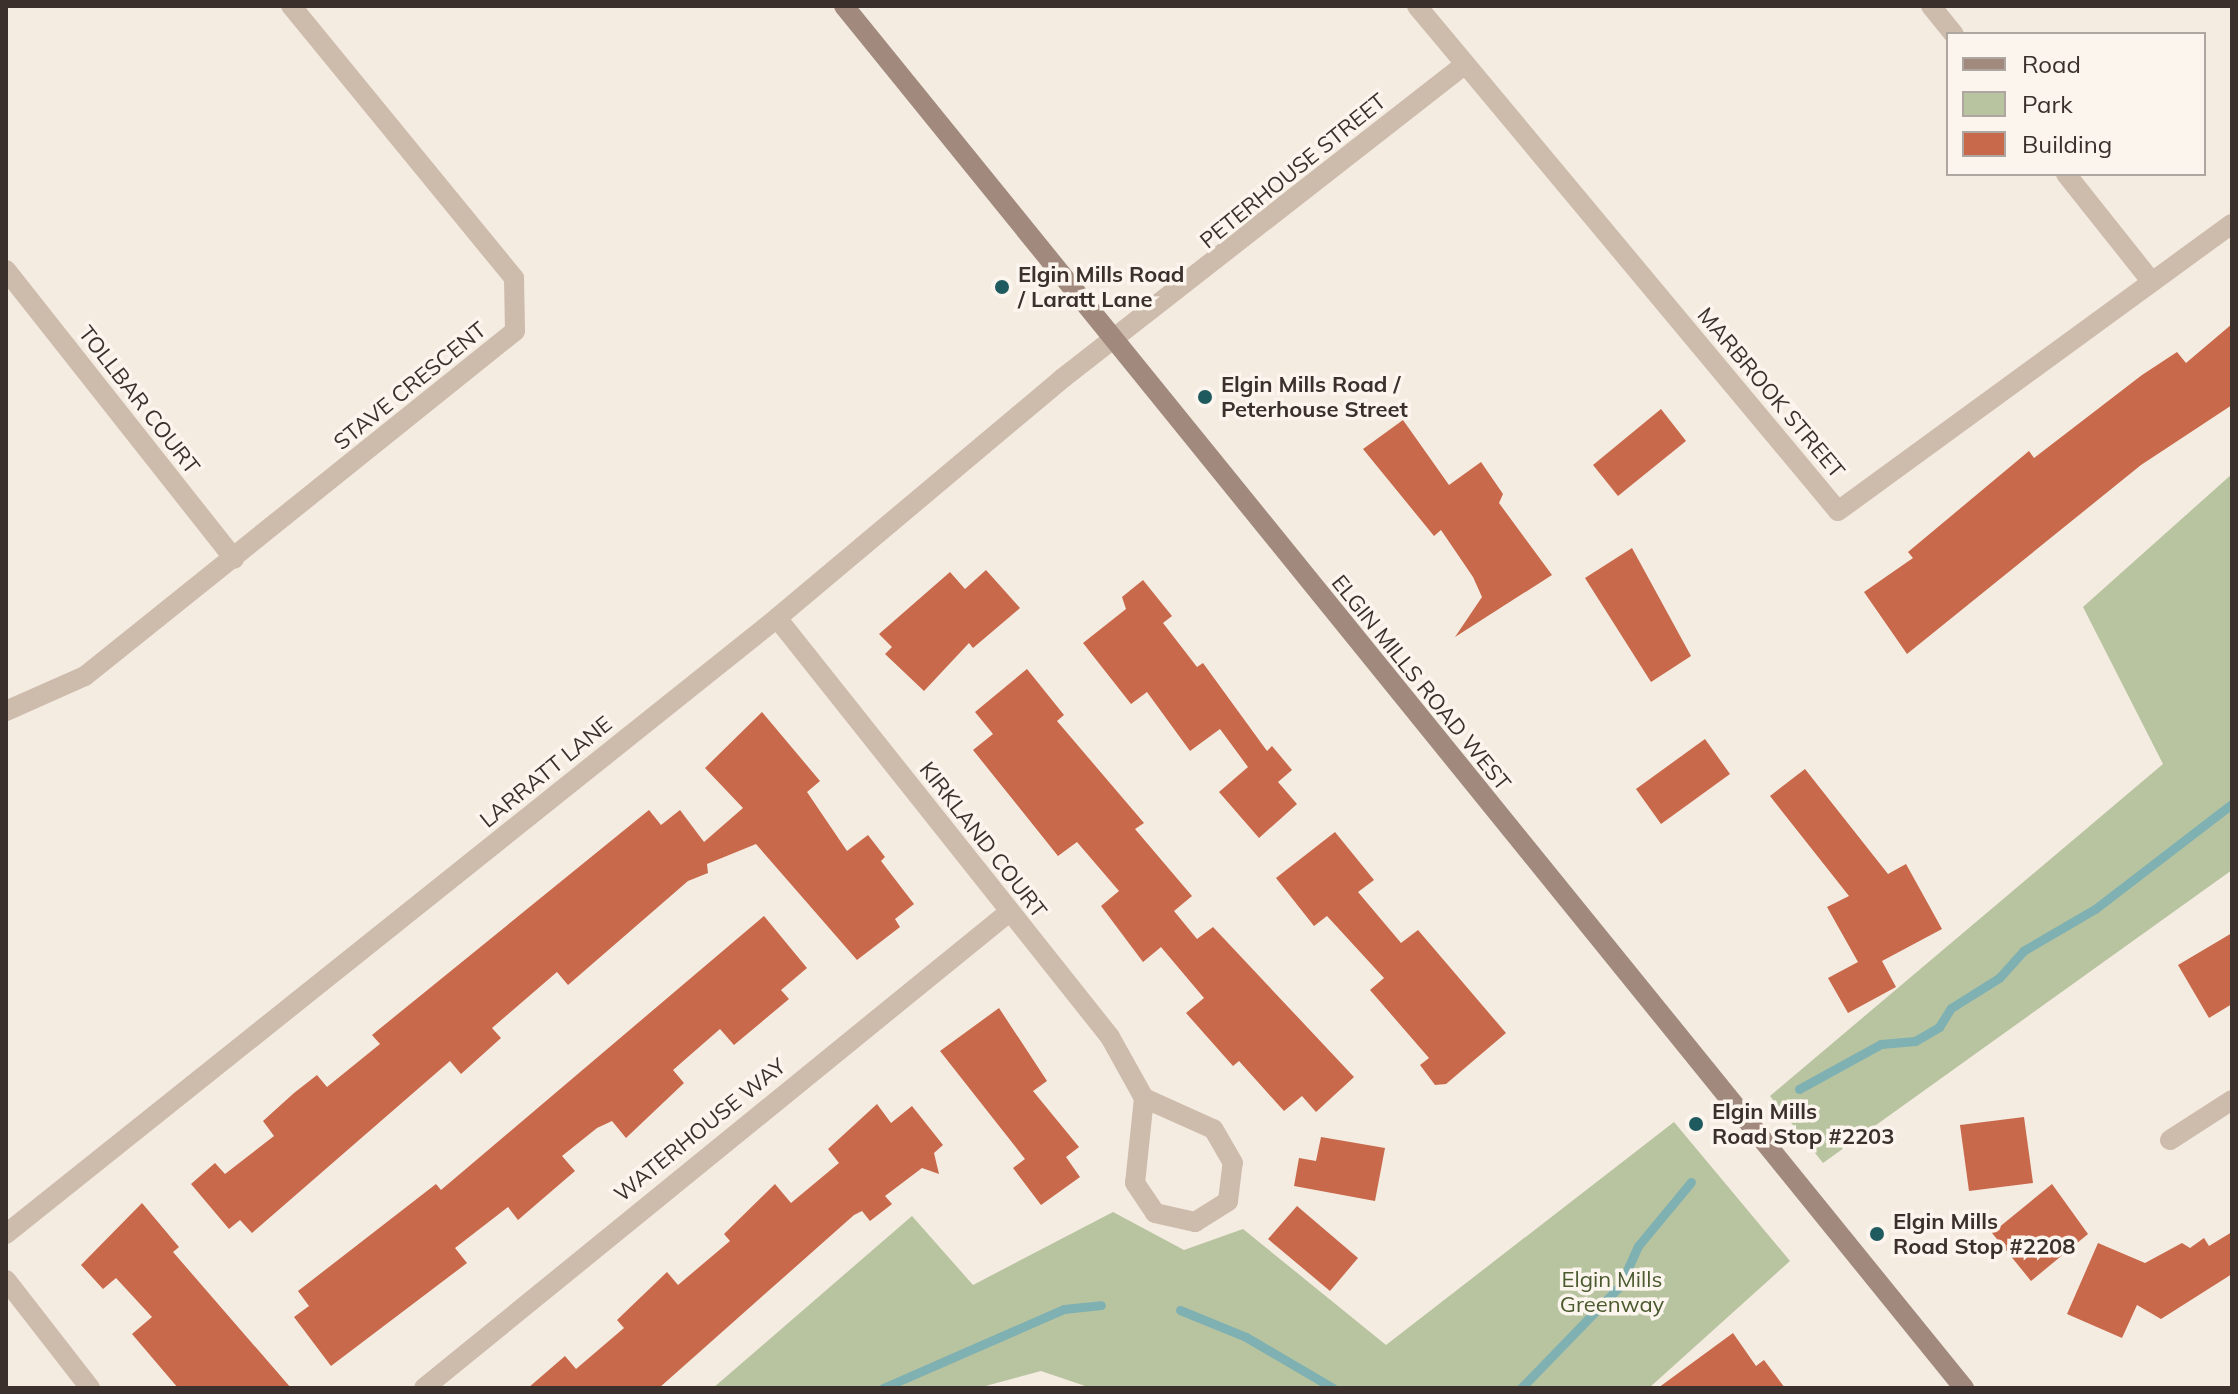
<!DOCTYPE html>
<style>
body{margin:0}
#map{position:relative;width:2238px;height:1394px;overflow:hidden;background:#f4ebe1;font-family:Mulish,sans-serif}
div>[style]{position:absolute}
.green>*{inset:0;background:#b8c4a0}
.stream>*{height:9px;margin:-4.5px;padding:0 4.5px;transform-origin:4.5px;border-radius:4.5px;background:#7fb0b2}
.building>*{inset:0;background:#c8694b}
.minor>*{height:20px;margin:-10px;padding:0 10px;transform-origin:10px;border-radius:10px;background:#cdbbac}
.secondary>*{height:20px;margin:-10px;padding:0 10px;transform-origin:10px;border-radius:10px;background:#a18a7d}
.dots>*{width:22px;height:22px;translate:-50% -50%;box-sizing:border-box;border:4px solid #fbf5ee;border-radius:50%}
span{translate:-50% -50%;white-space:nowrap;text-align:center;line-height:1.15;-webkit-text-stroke:7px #fbf5ee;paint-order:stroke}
.street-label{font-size:22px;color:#3b302b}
.poi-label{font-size:22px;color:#3b302b;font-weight:700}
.left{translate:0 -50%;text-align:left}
.park-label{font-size:22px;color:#4a5a2e}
.frame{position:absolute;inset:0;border:8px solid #3b302b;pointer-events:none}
.legend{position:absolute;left:1946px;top:32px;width:260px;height:144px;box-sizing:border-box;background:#fbf5ee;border:2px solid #aea6a0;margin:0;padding:10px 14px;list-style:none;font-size:24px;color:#3b302b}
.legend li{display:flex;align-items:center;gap:16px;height:40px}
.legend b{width:40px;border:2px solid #aea6a0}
</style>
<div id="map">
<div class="green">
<i style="clip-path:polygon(2232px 474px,2232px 870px,1823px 1163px,1770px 1096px,2163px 764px,2083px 607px)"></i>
<i style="clip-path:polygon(1674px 1122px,1790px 1261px,1649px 1388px,1091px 1388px,1041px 1371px,978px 1388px,713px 1388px,912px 1216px,973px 1285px,1113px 1212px,1184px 1250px,1243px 1229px,1386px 1345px)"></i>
</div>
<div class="stream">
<i style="left:1799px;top:1089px;width:94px;rotate:-28.8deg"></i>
<i style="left:1881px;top:1044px;width:34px;rotate:-5deg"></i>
<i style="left:1915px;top:1041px;width:28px;rotate:-30deg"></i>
<i style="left:1939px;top:1027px;width:22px;rotate:-58deg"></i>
<i style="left:1951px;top:1008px;width:57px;rotate:-32deg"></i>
<i style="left:1999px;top:978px;width:36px;rotate:-48deg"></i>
<i style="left:2023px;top:951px;width:83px;rotate:-30.3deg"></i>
<i style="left:2095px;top:909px;width:173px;rotate:-37.5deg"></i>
<i style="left:1180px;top:1310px;width:71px;rotate:22.2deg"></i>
<i style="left:1246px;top:1337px;width:101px;rotate:30.4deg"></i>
<i style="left:883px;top:1388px;width:197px;rotate:-23.6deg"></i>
<i style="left:1064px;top:1309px;width:37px;rotate:-6deg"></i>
<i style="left:1521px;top:1388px;width:142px;rotate:-45.9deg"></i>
<i style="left:1620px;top:1286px;width:44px;rotate:-65.8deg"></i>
<i style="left:1638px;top:1246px;width:83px;rotate:-50.4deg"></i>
</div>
<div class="building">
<i style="clip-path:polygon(2232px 324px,2232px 405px,2141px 465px,1907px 654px,1864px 592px,1913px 558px,1908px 552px,2029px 451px,2034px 458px,2142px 375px,2177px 352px,2186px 363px)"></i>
<i style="clip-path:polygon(1661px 409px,1686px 441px,1618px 496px,1593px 465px)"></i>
<i style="clip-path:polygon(1403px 420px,1449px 485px,1481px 462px,1503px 494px,1499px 503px,1552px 575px,1455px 637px,1482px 597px,1473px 577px,1441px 530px,1434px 536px,1363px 449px)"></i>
<i style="clip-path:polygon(1632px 548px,1691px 656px,1651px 682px,1585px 578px)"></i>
<i style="clip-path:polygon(986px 570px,1020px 608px,973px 648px,969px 643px,924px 691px,885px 654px,892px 647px,879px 634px,950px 572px,965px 589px)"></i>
<i style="clip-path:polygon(1143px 580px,1172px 616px,1163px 623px,1197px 667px,1203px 663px,1267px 751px,1272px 746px,1292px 770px,1278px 782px,1297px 804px,1259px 838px,1219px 792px,1248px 767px,1220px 729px,1190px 751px,1147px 692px,1131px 704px,1083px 643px,1126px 609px,1122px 597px)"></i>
<i style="clip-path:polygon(1027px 669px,1064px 715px,1057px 721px,1144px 823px,1135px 829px,1192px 896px,1174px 911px,1197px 939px,1213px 927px,1354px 1077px,1316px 1112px,1302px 1096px,1284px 1111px,1239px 1061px,1233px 1066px,1186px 1013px,1204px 998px,1161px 947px,1143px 962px,1101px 906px,1119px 891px,1077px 842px,1058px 856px,973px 750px,993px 734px,975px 712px)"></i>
<i style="clip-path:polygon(762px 712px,820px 781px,807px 792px,847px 851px,868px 835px,885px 857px,881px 861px,914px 904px,895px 919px,900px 927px,857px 960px,756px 844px,707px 864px,708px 873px,688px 881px,568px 985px,557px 972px,492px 1028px,501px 1038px,461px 1074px,450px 1061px,252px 1233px,240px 1220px,229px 1229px,191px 1184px,215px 1163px,225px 1174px,274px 1136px,263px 1121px,294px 1093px,317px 1075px,327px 1087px,380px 1044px,372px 1035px,649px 810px,661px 825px,680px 810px,704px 842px,743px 808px,705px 768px)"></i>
<i style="clip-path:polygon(1705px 739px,1730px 774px,1661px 824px,1636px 789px)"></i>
<i style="clip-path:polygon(1805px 769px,1888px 874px,1906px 864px,1942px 929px,1882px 961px,1896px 987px,1848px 1013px,1828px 978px,1858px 962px,1827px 907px,1849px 896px,1770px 796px)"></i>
<i style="clip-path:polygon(1335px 832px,1374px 880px,1358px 892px,1401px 943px,1418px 930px,1506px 1033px,1446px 1084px,1435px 1085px,1420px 1065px,1429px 1058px,1370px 990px,1384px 978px,1327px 916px,1314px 926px,1276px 878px)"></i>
<i style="clip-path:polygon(764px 916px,807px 968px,781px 990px,789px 999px,734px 1045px,720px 1029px,673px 1070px,684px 1083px,626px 1138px,612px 1121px,597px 1128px,562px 1156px,575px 1171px,518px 1220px,508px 1207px,455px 1248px,467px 1263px,331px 1366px,294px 1317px,309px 1306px,298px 1291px,436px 1184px,441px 1190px)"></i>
<i style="clip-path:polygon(2232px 933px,2232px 1004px,2209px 1018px,2178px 965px)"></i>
<i style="clip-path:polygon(999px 1008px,1047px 1081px,1033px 1091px,1079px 1147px,1066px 1157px,1080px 1177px,1041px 1205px,1013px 1168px,1025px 1159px,940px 1051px)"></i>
<i style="clip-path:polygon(877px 1104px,891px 1123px,912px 1106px,943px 1145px,934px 1153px,939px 1174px,922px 1168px,885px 1196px,892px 1204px,870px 1221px,862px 1211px,854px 1215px,659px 1388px,528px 1388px,565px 1356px,576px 1369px,624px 1328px,617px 1320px,667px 1272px,678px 1285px,730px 1241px,724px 1234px,775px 1184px,791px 1203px,839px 1163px,828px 1149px)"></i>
<i style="clip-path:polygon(2024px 1117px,2033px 1183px,1969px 1191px,1960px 1125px)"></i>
<i style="clip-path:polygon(1321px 1137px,1385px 1148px,1375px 1201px,1294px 1186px,1299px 1158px,1316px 1161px)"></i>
<i style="clip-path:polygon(2052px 1184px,2088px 1234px,2031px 1281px,1992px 1233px)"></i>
<i style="clip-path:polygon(142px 1203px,179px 1247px,173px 1252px,291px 1388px,178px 1388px,132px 1334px,152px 1317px,116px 1278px,103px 1289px,81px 1265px)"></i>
<i style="clip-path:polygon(1297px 1206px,1358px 1258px,1330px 1291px,1268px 1239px)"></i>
<i style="clip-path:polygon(2232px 1232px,2232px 1274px,2161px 1319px,2137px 1305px,2122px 1338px,2067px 1314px,2098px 1243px,2145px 1263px,2182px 1243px,2190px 1248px,2204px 1238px,2209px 1246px)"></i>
<i style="clip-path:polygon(1733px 1333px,1756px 1366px,1764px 1360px,1785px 1388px,1658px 1388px)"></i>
</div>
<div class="minor">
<i style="left:1417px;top:6px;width:657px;rotate:50.18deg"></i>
<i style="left:1838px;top:511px;width:487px;rotate:-36.1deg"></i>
<i style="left:1931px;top:6px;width:36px;rotate:51deg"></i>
<i style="left:2066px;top:174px;width:137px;rotate:51.5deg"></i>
<i style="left:6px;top:270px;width:368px;rotate:51.7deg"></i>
<i style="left:777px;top:618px;width:535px;rotate:51.52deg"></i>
<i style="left:1110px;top:1037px;width:70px;rotate:60.9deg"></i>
<i style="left:1144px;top:1098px;width:85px;rotate:96deg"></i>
<i style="left:1135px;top:1183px;width:36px;rotate:56deg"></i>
<i style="left:1155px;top:1213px;width:41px;rotate:12.7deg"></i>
<i style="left:1195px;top:1222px;width:39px;rotate:-32deg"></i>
<i style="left:1228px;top:1201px;width:38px;rotate:-83deg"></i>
<i style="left:1233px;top:1163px;width:39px;rotate:-120deg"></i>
<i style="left:1213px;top:1129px;width:76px;rotate:-155.8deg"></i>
<i style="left:6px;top:711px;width:86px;rotate:-23.9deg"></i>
<i style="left:85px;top:676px;width:551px;rotate:-38.74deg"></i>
<i style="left:515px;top:331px;width:53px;rotate:-91.1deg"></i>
<i style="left:514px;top:278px;width:352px;rotate:-129.3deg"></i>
<i style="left:2170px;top:1140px;width:74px;rotate:-32.8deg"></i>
<i style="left:6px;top:1234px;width:987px;rotate:-38.62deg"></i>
<i style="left:777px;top:618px;width:373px;rotate:-40deg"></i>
<i style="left:1063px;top:378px;width:509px;rotate:-37.97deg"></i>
<i style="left:6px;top:1280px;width:137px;rotate:52.1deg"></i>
<i style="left:424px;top:1388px;width:754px;rotate:-39.13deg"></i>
</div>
<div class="secondary">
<i style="left:844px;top:6px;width:1779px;rotate:50.98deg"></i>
</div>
<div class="dots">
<i style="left:1002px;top:287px;background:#1f5a5e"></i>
<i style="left:1205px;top:397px;background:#1f5a5e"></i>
<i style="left:1696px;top:1124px;background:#1f5a5e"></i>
<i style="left:1877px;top:1234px;background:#1f5a5e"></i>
</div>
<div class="street-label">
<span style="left:1293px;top:171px;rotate:-39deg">PETERHOUSE STREET</span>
<span style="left:410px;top:386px;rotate:-39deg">STAVE CRESCENT</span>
<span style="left:1771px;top:393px;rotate:50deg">MARBROOK STREET</span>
<span style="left:139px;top:400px;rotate:52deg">TOLLBAR COURT</span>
<span style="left:1421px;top:683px;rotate:51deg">ELGIN MILLS ROAD WEST</span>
<span style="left:546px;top:772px;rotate:-39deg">LARRATT LANE</span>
<span style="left:983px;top:840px;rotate:52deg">KIRKLAND COURT</span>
<span style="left:700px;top:1130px;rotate:-39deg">WATERHOUSE WAY</span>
</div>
<div class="poi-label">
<span class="left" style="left:1018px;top:287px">Elgin Mills Road<br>/ Laratt Lane</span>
<span class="left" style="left:1221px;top:397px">Elgin Mills Road /<br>Peterhouse Street</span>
<span class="left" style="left:1712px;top:1124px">Elgin Mills<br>Road Stop #2203</span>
<span class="left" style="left:1893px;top:1234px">Elgin Mills<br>Road Stop #2208</span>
</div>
<div class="park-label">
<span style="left:1612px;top:1292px">Elgin Mills<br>Greenway</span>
</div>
<div class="frame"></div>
<ul class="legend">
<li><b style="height:10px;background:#a18a7d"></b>Road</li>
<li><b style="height:22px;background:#b8c4a0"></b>Park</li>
<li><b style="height:22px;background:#c8694b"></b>Building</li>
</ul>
</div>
